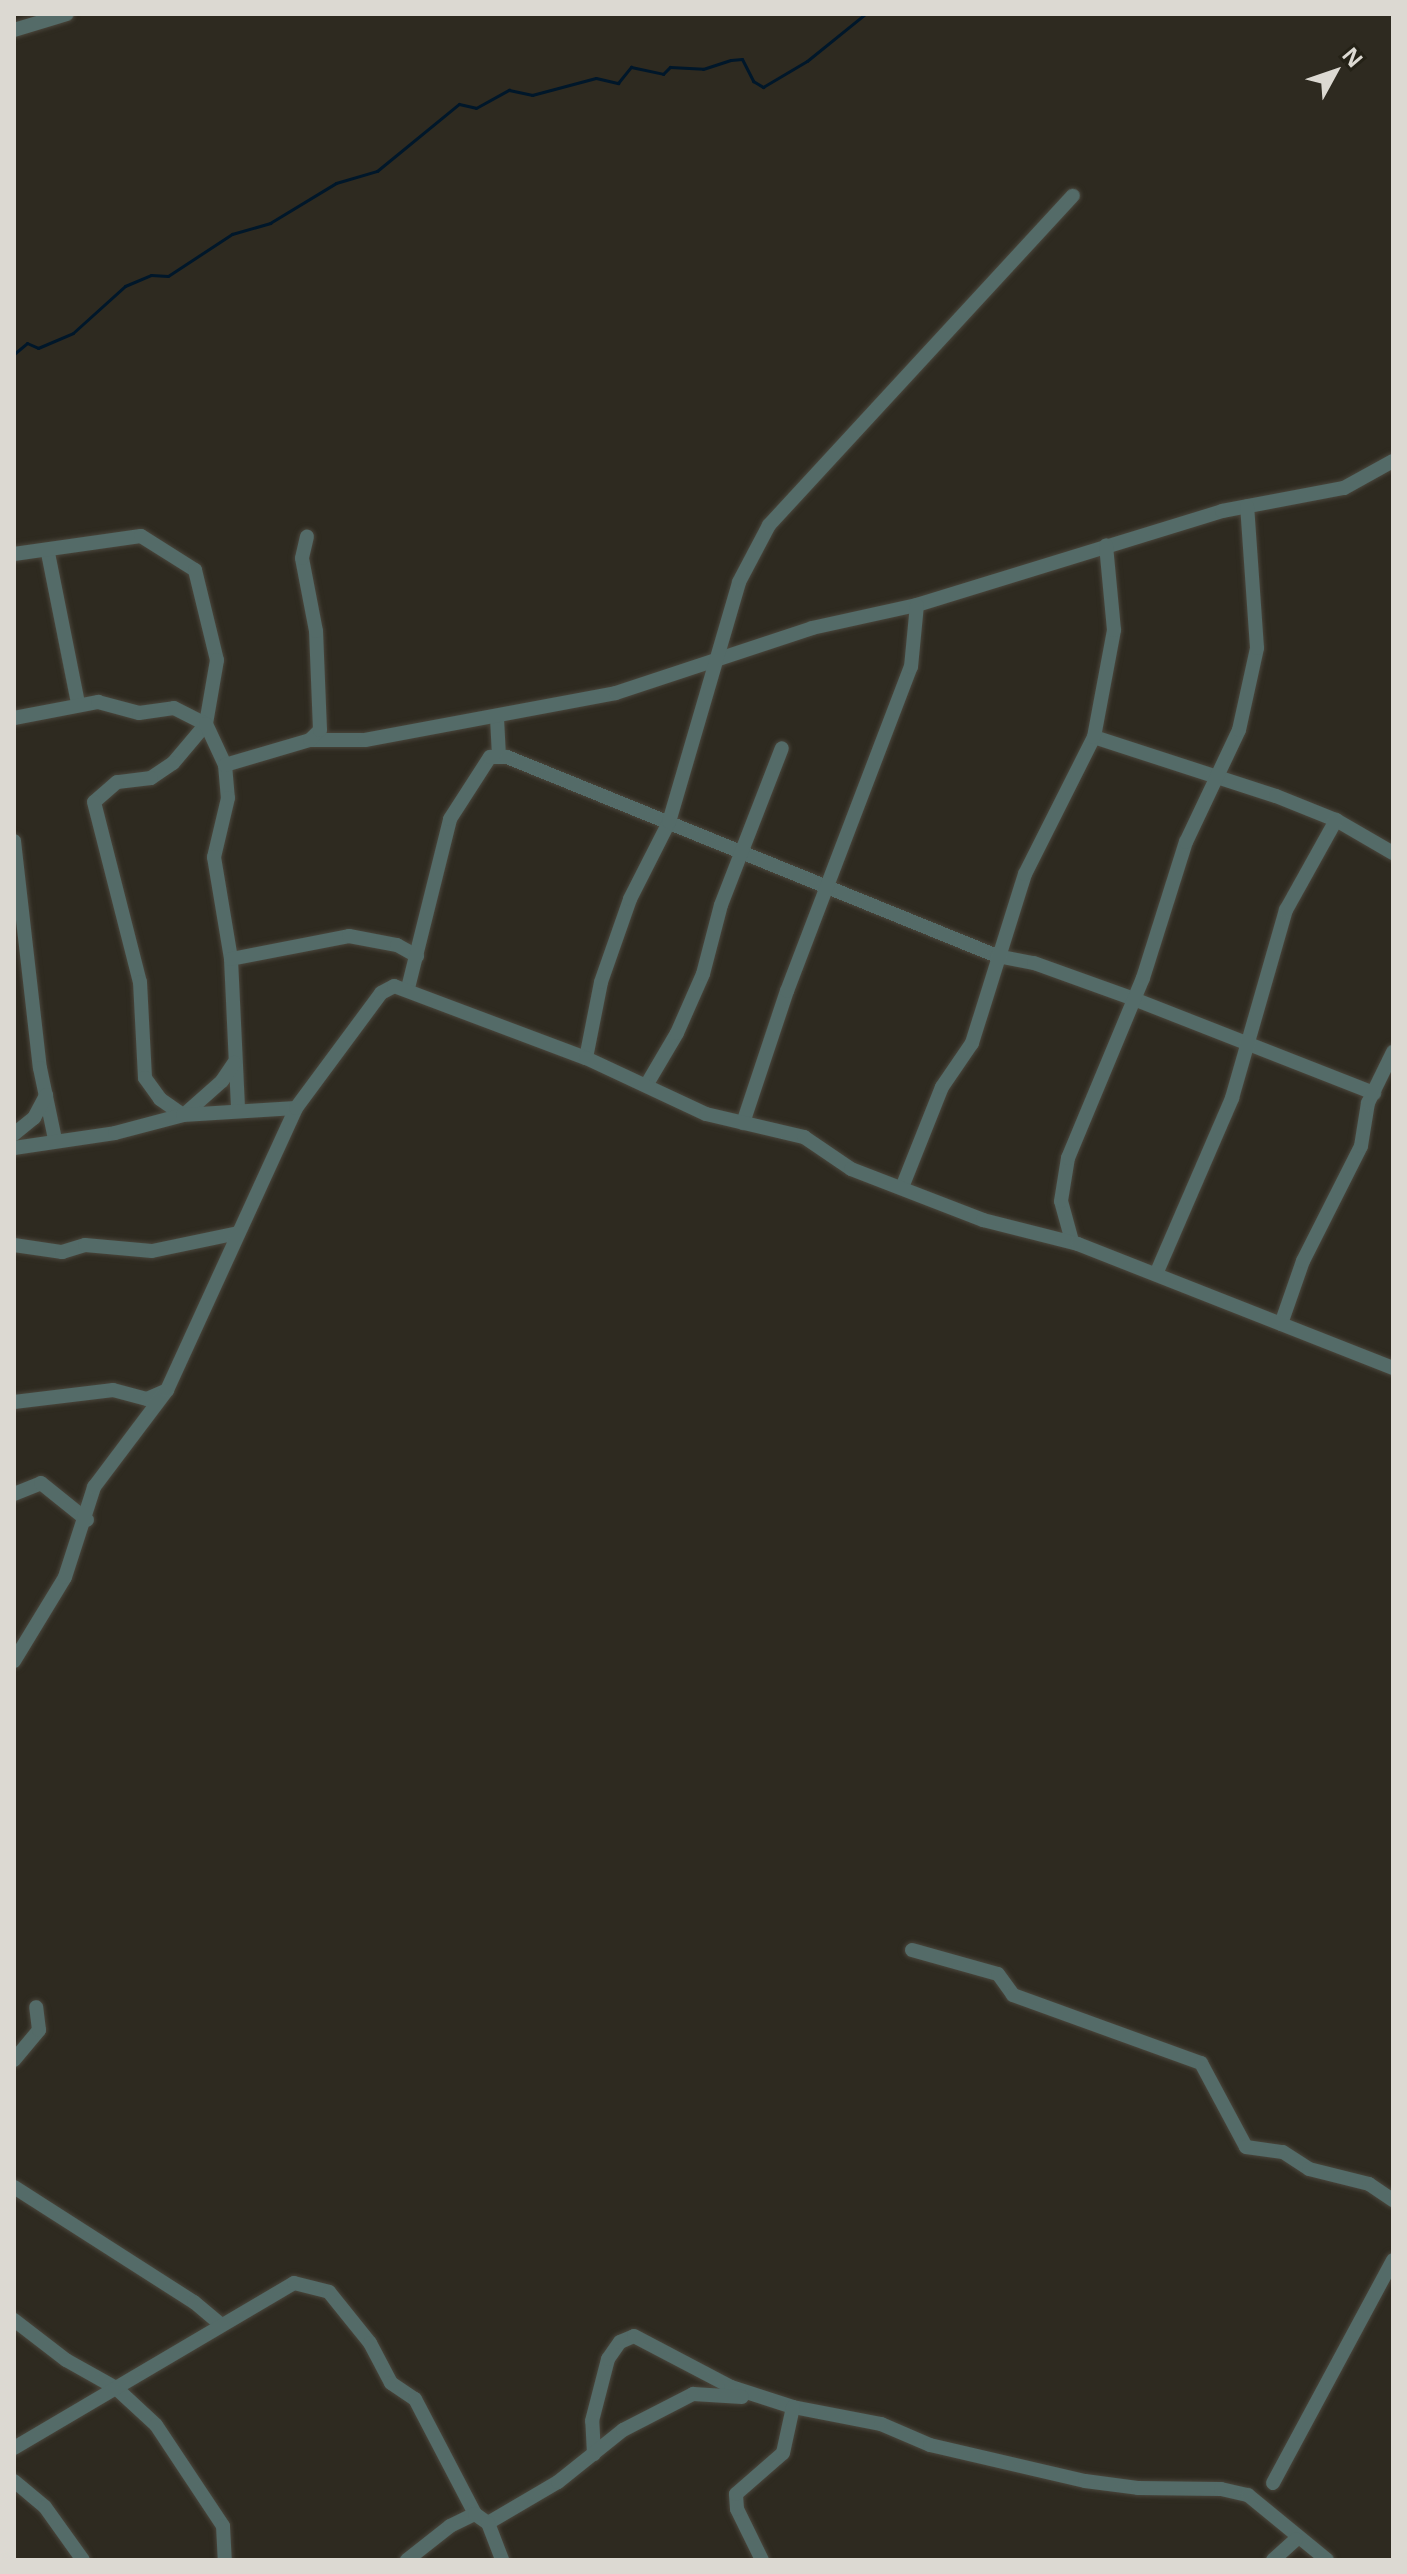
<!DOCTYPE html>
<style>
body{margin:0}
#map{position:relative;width:1407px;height:2574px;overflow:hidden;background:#2e2a20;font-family:"Noto Sans",sans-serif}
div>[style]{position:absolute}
.stream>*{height:3px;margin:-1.5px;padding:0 1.5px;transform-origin:1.5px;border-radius:1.5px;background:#00172a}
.roads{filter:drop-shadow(0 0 2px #4a463c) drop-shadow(0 0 2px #4a463c)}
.minor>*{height:14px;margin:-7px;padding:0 7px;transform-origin:7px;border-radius:7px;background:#546b68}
span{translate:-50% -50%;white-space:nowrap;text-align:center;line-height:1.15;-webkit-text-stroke:6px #242116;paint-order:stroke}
.frame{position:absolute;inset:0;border:16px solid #dcd9d2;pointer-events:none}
.north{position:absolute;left:1295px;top:32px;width:80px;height:80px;-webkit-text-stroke:6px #242116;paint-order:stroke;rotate:50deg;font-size:22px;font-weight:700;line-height:32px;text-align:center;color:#dcd9d2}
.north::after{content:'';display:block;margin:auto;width:28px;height:36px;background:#dcd9d2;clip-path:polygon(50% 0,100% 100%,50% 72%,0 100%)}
</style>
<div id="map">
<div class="stream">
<i style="left:14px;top:354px;width:17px;rotate:-40deg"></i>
<i style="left:27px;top:343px;width:12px;rotate:24deg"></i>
<i style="left:38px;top:348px;width:38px;rotate:-23deg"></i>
<i style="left:73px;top:333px;width:70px;rotate:-42.1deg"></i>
<i style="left:125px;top:286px;width:28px;rotate:-23deg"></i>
<i style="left:151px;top:275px;width:17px;rotate:3deg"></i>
<i style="left:168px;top:276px;width:77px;rotate:-33.3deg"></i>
<i style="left:232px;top:234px;width:40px;rotate:-16deg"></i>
<i style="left:270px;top:223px;width:77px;rotate:-31.2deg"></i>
<i style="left:336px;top:183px;width:43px;rotate:-16.3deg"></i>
<i style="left:377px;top:171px;width:106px;rotate:-39.3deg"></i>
<i style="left:459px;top:104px;width:17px;rotate:13deg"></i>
<i style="left:476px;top:108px;width:38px;rotate:-29deg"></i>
<i style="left:509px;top:90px;width:24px;rotate:12deg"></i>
<i style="left:532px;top:95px;width:66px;rotate:-14.9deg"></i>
<i style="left:596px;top:78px;width:23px;rotate:13deg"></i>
<i style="left:618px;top:83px;width:21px;rotate:-51deg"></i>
<i style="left:631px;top:67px;width:33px;rotate:12deg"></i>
<i style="left:663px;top:74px;width:10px;rotate:-45deg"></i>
<i style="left:670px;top:67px;width:33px;rotate:3deg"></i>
<i style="left:703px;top:69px;width:29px;rotate:-18deg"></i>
<i style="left:731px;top:60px;width:11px;rotate:-5deg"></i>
<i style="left:742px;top:59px;width:25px;rotate:63deg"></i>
<i style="left:753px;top:81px;width:12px;rotate:31deg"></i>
<i style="left:763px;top:87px;width:51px;rotate:-30.6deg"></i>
<i style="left:807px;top:61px;width:75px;rotate:-39deg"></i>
</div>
<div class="roads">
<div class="minor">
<i style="left:14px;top:30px;width:55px;rotate:-16.8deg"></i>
<i style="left:48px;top:553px;width:153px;rotate:78.7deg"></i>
<i style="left:14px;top:554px;width:128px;rotate:-8.1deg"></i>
<i style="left:141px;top:536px;width:64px;rotate:32.2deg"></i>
<i style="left:195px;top:570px;width:93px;rotate:76.3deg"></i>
<i style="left:217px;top:660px;width:65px;rotate:99.8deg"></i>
<i style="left:206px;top:724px;width:51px;rotate:130.2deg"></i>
<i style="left:173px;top:763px;width:27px;rotate:146deg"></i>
<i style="left:151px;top:778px;width:34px;rotate:173deg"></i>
<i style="left:117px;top:782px;width:30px;rotate:139deg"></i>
<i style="left:94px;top:802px;width:186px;rotate:75.7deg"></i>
<i style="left:140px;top:982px;width:96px;rotate:87deg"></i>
<i style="left:145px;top:1078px;width:26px;rotate:54deg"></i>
<i style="left:160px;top:1099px;width:28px;rotate:35deg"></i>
<i style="left:14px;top:718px;width:86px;rotate:-10.8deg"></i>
<i style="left:98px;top:702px;width:42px;rotate:15deg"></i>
<i style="left:139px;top:713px;width:35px;rotate:-8deg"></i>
<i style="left:174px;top:708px;width:36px;rotate:27deg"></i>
<i style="left:206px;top:724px;width:45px;rotate:65.1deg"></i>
<i style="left:225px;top:765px;width:33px;rotate:85deg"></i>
<i style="left:228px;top:798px;width:61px;rotate:103.3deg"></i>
<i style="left:214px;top:857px;width:103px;rotate:80.5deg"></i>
<i style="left:231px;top:959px;width:150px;rotate:87.3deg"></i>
<i style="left:497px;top:718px;width:39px;rotate:87deg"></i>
<i style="left:1094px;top:737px;width:191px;rotate:18deg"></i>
<i style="left:1276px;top:796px;width:65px;rotate:21.8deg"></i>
<i style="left:1336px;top:820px;width:66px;rotate:30.1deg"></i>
<i style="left:310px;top:740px;width:55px"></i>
<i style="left:365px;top:740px;width:255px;rotate:-10.6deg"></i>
<i style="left:616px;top:693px;width:206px;rotate:-18.3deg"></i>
<i style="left:812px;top:628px;width:107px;rotate:-12.4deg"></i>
<i style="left:917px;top:605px;width:319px;rotate:-17.1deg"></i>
<i style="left:1222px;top:511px;width:124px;rotate:-10.7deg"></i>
<i style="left:1344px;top:488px;width:56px;rotate:-28.9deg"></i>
<i style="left:225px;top:765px;width:89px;rotate:-16.4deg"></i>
<i style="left:310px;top:740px;width:14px;rotate:-45deg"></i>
<i style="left:320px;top:730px;width:99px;rotate:-92.3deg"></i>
<i style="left:316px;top:631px;width:74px;rotate:-100.9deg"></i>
<i style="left:302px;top:558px;width:22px;rotate:-77deg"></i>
<i style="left:14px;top:841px;width:228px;rotate:83.5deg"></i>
<i style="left:40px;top:1068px;width:73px;rotate:78.1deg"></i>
<i style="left:231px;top:959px;width:120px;rotate:-11deg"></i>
<i style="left:349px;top:936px;width:49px;rotate:10.6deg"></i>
<i style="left:397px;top:945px;width:23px;rotate:29deg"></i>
<i style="left:408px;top:988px;width:174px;rotate:-76deg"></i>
<i style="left:450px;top:819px;width:74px;rotate:-57.2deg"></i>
<i style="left:490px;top:757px;width:17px"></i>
<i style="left:507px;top:757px;width:529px;rotate:22.1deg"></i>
<i style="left:997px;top:956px;width:38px;rotate:11deg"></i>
<i style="left:1034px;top:963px;width:106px;rotate:19.8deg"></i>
<i style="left:1134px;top:999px;width:258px;rotate:21.4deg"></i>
<i style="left:586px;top:1058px;width:77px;rotate:-78.8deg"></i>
<i style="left:601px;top:982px;width:88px;rotate:-70.7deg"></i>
<i style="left:630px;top:899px;width:86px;rotate:-63.1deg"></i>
<i style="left:669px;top:822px;width:250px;rotate:-73.7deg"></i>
<i style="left:739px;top:582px;width:64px;rotate:-62.2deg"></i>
<i style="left:769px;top:525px;width:448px;rotate:-47.3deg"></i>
<i style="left:647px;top:1084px;width:59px;rotate:-59.5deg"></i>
<i style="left:677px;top:1033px;width:64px;rotate:-66.2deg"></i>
<i style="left:703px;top:974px;width:71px;rotate:-75.4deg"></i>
<i style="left:721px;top:905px;width:168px;rotate:-68.8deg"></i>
<i style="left:186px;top:1113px;width:48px;rotate:-41.6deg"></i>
<i style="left:222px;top:1081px;width:22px;rotate:-56deg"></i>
<i style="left:743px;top:1123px;width:139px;rotate:-71.6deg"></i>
<i style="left:787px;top:991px;width:347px;rotate:-69.1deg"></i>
<i style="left:911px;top:667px;width:62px;rotate:-84.5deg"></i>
<i style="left:14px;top:1134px;width:26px;rotate:-39deg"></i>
<i style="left:34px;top:1118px;width:26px;rotate:-62deg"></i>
<i style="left:14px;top:1148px;width:102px;rotate:-8.4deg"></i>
<i style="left:115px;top:1133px;width:70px;rotate:-14.8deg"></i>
<i style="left:183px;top:1115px;width:113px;rotate:-3.5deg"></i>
<i style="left:903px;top:1185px;width:105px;rotate:-68.3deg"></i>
<i style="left:942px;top:1087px;width:53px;rotate:-55.7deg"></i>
<i style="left:972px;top:1043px;width:177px;rotate:-72.6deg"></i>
<i style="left:1025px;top:874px;width:153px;rotate:-63.3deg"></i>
<i style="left:1094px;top:737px;width:109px;rotate:-79.4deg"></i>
<i style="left:1114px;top:630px;width:85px;rotate:-95.4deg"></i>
<i style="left:1072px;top:1241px;width:41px;rotate:-105.4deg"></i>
<i style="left:1061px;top:1201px;width:44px;rotate:-80.8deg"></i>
<i style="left:1068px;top:1158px;width:195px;rotate:-67.4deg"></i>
<i style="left:1143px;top:978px;width:143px;rotate:-72.5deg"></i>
<i style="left:1186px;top:842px;width:124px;rotate:-64.7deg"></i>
<i style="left:1239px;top:730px;width:84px;rotate:-77.6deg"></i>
<i style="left:1257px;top:648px;width:142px;rotate:-94deg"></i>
<i style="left:14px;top:1245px;width:49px;rotate:8.3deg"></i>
<i style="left:62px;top:1252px;width:24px;rotate:-17deg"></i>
<i style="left:85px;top:1245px;width:67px;rotate:5.1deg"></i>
<i style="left:152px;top:1251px;width:88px;rotate:-11.8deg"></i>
<i style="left:1156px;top:1274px;width:192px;rotate:-66.6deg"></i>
<i style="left:1232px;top:1098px;width:196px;rotate:-74deg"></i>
<i style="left:1286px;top:910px;width:103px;rotate:-60.9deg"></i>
<i style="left:1281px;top:1324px;width:67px;rotate:-70.8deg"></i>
<i style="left:1303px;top:1261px;width:129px;rotate:-63.2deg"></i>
<i style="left:1361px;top:1146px;width:44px;rotate:-80.8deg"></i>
<i style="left:1368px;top:1103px;width:57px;rotate:-63.9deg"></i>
<i style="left:14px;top:1402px;width:100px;rotate:-6.9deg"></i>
<i style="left:113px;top:1390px;width:35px;rotate:15deg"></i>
<i style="left:147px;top:1399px;width:22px;rotate:-24deg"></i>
<i style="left:14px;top:1494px;width:29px;rotate:-22deg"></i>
<i style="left:41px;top:1483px;width:59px;rotate:38.8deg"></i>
<i style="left:14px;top:1661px;width:98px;rotate:-58.7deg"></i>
<i style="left:65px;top:1577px;width:95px;rotate:-72.1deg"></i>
<i style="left:94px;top:1487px;width:121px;rotate:-53deg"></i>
<i style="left:167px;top:1390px;width:310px;rotate:-65.4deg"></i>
<i style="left:296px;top:1108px;width:143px;rotate:-53.5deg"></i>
<i style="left:381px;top:993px;width:15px;rotate:-28deg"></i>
<i style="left:394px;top:986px;width:205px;rotate:20.6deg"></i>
<i style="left:586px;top:1058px;width:132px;rotate:25deg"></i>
<i style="left:706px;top:1114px;width:101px;rotate:13.2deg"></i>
<i style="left:804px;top:1137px;width:57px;rotate:34.2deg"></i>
<i style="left:851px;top:1169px;width:142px;rotate:21.1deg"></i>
<i style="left:983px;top:1220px;width:98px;rotate:14.2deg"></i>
<i style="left:1078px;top:1244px;width:339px;rotate:21.5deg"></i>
<i style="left:912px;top:1950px;width:89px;rotate:15.6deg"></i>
<i style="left:998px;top:1974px;width:26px;rotate:54deg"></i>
<i style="left:1013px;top:1995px;width:200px;rotate:19.9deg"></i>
<i style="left:1201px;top:2063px;width:95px;rotate:61.8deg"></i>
<i style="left:1246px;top:2147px;width:37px;rotate:8deg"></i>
<i style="left:1283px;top:2152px;width:31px;rotate:33deg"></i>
<i style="left:1309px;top:2169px;width:62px;rotate:14deg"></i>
<i style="left:1369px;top:2184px;width:29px;rotate:34deg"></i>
<i style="left:14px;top:2060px;width:39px;rotate:-50deg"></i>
<i style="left:39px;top:2030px;width:23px;rotate:-97deg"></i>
<i style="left:14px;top:2187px;width:214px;rotate:32.6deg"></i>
<i style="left:194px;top:2302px;width:34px;rotate:40deg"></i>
<i style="left:14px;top:2320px;width:66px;rotate:37.6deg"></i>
<i style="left:66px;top:2360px;width:57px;rotate:29.2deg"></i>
<i style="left:116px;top:2388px;width:54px;rotate:42.8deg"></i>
<i style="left:156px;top:2425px;width:121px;rotate:56.4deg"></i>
<i style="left:223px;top:2526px;width:34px;rotate:87deg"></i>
<i style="left:14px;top:2448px;width:325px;rotate:-30.5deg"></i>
<i style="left:294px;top:2283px;width:36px;rotate:14deg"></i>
<i style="left:329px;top:2292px;width:65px;rotate:51.2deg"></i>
<i style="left:370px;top:2343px;width:45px;rotate:62.3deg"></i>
<i style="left:391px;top:2383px;width:29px;rotate:34deg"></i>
<i style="left:415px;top:2399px;width:130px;rotate:62.4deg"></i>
<i style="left:594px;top:2454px;width:33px;rotate:-93deg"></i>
<i style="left:592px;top:2421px;width:64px;rotate:-75.5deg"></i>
<i style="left:608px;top:2359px;width:21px;rotate:-55deg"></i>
<i style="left:620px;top:2342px;width:15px;rotate:-23deg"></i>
<i style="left:634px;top:2336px;width:110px;rotate:27.7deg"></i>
<i style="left:731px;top:2387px;width:65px;rotate:17.9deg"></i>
<i style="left:793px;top:2407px;width:90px;rotate:10.9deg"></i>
<i style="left:881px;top:2424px;width:53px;rotate:23.2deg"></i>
<i style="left:930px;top:2445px;width:159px;rotate:13.1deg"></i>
<i style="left:1085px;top:2481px;width:53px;rotate:7.5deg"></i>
<i style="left:1138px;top:2488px;width:83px;rotate:0.7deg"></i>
<i style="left:1221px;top:2489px;width:28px;rotate:13deg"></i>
<i style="left:1248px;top:2495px;width:102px;rotate:39.4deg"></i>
<i style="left:14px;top:2481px;width:40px;rotate:40deg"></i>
<i style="left:45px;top:2507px;width:65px;rotate:54.4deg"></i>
<i style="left:1273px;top:2483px;width:253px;rotate:-61.7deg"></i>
<i style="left:488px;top:2523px;width:81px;rotate:-30.4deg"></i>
<i style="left:558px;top:2482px;width:83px;rotate:-38.7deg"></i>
<i style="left:623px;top:2430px;width:79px;rotate:-27.2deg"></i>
<i style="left:693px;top:2394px;width:49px;rotate:3.5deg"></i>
<i style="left:407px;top:2560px;width:55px;rotate:-38.3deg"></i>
<i style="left:450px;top:2526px;width:28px;rotate:-26deg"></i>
<i style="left:475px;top:2514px;width:16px;rotate:35deg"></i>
<i style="left:488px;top:2523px;width:40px;rotate:69deg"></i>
<i style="left:762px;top:2560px;width:57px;rotate:-116.1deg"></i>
<i style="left:737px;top:2509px;width:15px;rotate:-94deg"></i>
<i style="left:736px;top:2494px;width:62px;rotate:-41.1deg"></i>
<i style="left:783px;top:2453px;width:47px;rotate:-77.7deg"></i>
<i style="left:1273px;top:2560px;width:31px;rotate:-42deg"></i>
</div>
</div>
<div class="frame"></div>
<div class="north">N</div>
</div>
